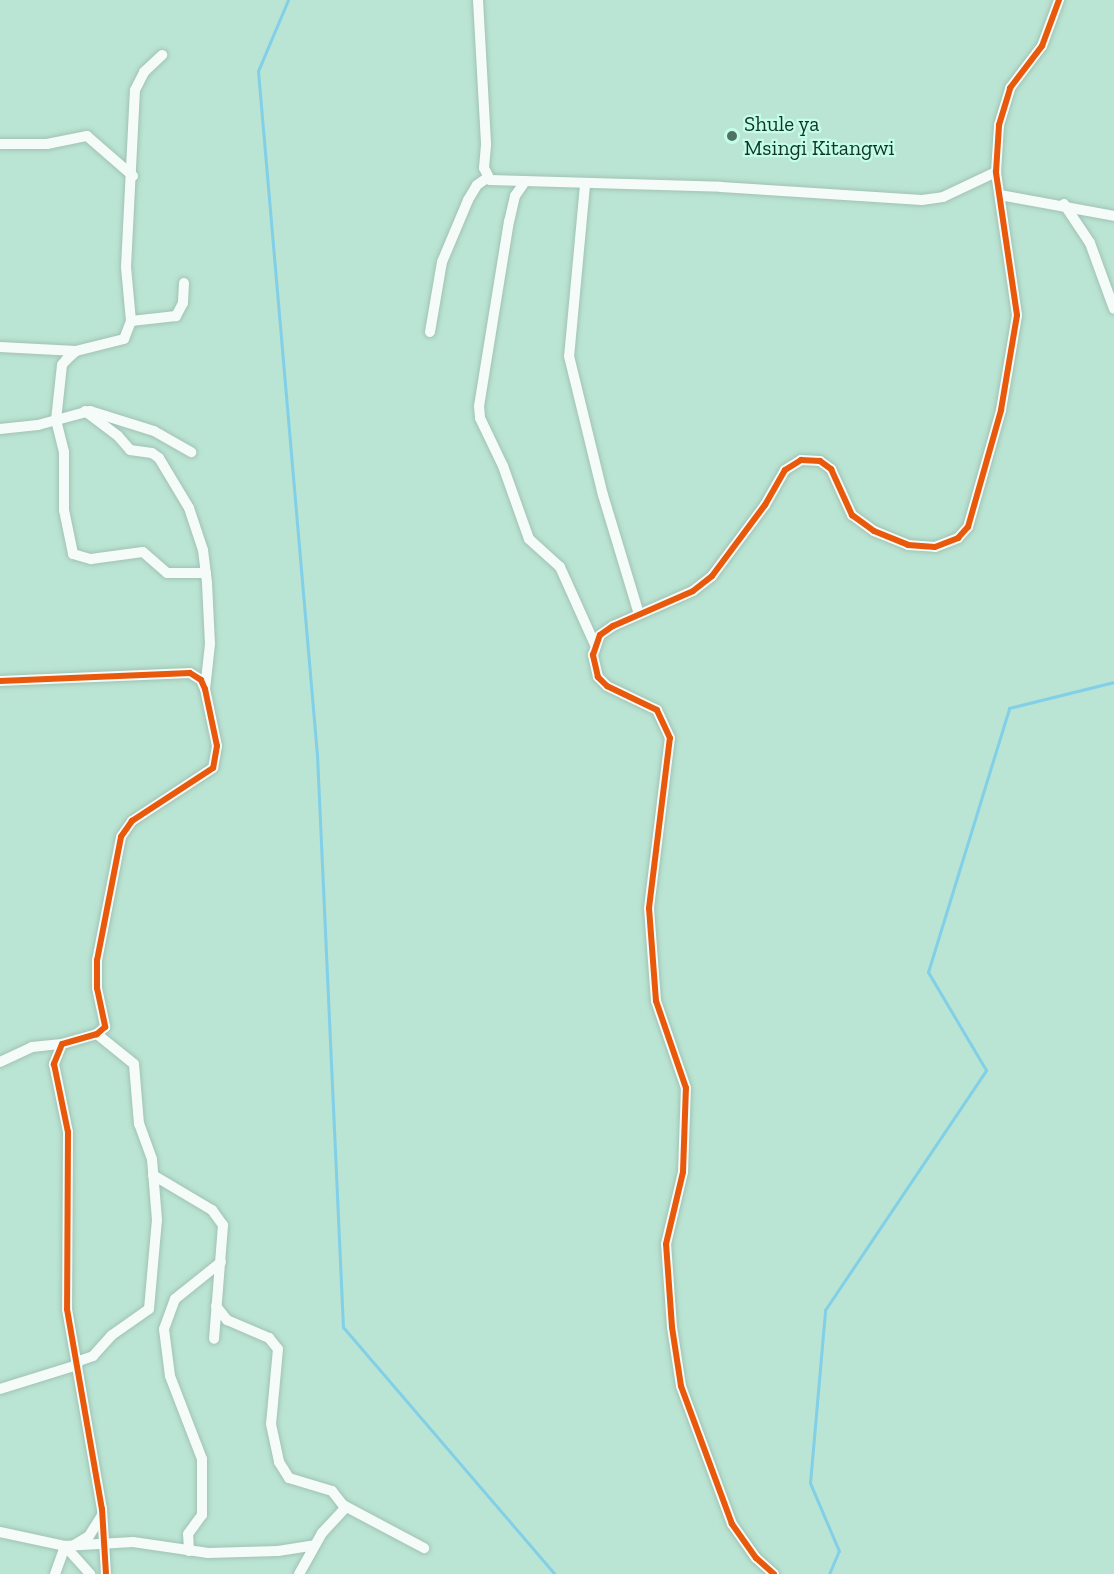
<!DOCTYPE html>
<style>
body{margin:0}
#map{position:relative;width:1114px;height:1574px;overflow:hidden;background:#bae4d3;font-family:"Zilla Slab",serif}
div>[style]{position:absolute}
.stream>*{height:3px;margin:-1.5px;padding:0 1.5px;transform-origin:1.5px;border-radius:1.5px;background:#82d0e7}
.roads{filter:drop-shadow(0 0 2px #a1c2b5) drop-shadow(0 0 2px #a1c2b5)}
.street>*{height:10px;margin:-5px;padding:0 5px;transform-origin:5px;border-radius:5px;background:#f5fbf8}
.cycleway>*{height:6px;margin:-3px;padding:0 3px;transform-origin:3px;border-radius:3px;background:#e8590c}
.dots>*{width:16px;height:16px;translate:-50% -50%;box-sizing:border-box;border:3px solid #c3ffe6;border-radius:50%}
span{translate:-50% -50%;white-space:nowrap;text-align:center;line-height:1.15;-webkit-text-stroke:4.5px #c3ffe6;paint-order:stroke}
.poi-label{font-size:21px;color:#153429}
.left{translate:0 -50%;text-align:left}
</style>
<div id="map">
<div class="stream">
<i style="left:288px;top:0;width:77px;rotate:112.9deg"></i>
<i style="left:258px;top:71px;width:687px;rotate:85.07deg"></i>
<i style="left:317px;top:755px;width:573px;rotate:87.4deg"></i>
<i style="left:343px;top:1327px;width:326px;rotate:49.4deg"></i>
<i style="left:829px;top:1574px;width:25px;rotate:-67deg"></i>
<i style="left:839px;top:1551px;width:74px;rotate:-113.1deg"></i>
<i style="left:810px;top:1483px;width:174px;rotate:-85deg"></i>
<i style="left:825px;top:1310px;width:289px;rotate:-56.1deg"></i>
<i style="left:986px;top:1070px;width:114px;rotate:-120.6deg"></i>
<i style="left:928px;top:972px;width:276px;rotate:-72.9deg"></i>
<i style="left:1009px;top:708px;width:108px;rotate:-13.9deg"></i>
</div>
<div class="roads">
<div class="street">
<i style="left:478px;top:0;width:145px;rotate:86.8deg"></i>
<i style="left:486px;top:145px;width:23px;rotate:95deg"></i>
<i style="left:484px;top:168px;width:13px;rotate:63deg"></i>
<i style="left:490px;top:180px;width:231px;rotate:1.7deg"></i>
<i style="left:721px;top:187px;width:201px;rotate:3.7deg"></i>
<i style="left:922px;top:200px;width:21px;rotate:-8deg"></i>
<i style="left:943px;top:197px;width:59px;rotate:-25.3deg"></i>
<i style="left:0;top:144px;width:47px"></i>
<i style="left:47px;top:144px;width:41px;rotate:-11.3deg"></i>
<i style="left:87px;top:136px;width:61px;rotate:41deg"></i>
<i style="left:524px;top:183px;width:16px;rotate:125deg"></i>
<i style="left:515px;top:196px;width:26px;rotate:103deg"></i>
<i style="left:509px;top:221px;width:187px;rotate:99.2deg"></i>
<i style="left:479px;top:406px;width:12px;rotate:85deg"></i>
<i style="left:480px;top:418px;width:53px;rotate:64.4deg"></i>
<i style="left:503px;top:466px;width:77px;rotate:70.4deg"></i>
<i style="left:529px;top:539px;width:42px;rotate:42.1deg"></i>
<i style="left:560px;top:567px;width:85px;rotate:65.8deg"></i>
<i style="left:585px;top:185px;width:172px;rotate:95.3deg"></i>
<i style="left:569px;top:356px;width:143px;rotate:76.3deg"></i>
<i style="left:603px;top:495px;width:124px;rotate:73.2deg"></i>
<i style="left:1000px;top:195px;width:116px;rotate:10.4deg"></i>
<i style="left:1064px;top:204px;width:47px;rotate:56.3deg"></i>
<i style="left:1090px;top:243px;width:70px;rotate:70deg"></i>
<i style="left:184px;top:283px;width:20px;rotate:93deg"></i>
<i style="left:183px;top:303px;width:15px;rotate:118deg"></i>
<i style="left:176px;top:316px;width:45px;rotate:173.7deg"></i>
<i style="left:131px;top:321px;width:19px;rotate:111deg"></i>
<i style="left:124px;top:339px;width:49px;rotate:166deg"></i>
<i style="left:76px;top:351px;width:13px;rotate:138deg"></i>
<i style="left:66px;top:360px;width:6px;rotate:129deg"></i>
<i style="left:62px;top:365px;width:55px;rotate:96.2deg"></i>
<i style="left:56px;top:420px;width:33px;rotate:76deg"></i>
<i style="left:64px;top:452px;width:58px;rotate:90deg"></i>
<i style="left:64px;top:510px;width:45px;rotate:78.4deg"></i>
<i style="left:73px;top:554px;width:19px;rotate:16deg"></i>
<i style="left:91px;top:559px;width:52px;rotate:-7.7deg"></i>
<i style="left:143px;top:552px;width:32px;rotate:41deg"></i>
<i style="left:167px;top:573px;width:39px"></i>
<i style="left:131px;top:321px;width:54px;rotate:-95.3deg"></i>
<i style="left:126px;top:267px;width:177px;rotate:-87.1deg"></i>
<i style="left:135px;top:90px;width:20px;rotate:-63deg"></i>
<i style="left:144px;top:72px;width:25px;rotate:-43deg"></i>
<i style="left:430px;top:332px;width:71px;rotate:-80.3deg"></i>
<i style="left:442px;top:262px;width:67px;rotate:-67.2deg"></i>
<i style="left:468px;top:200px;width:17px;rotate:-59deg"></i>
<i style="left:477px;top:185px;width:12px;rotate:-35deg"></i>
<i style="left:0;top:347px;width:76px;rotate:3deg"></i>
<i style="left:85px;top:411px;width:41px;rotate:37.1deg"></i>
<i style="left:118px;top:436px;width:18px;rotate:49deg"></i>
<i style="left:130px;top:450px;width:22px;rotate:8deg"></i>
<i style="left:152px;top:453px;width:9px;rotate:36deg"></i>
<i style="left:159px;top:458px;width:58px;rotate:59deg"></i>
<i style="left:189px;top:508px;width:44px;rotate:71.6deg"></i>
<i style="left:203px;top:550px;width:33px;rotate:83deg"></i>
<i style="left:207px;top:583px;width:61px;rotate:87.2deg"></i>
<i style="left:210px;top:644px;width:45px;rotate:96.3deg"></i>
<i style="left:0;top:429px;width:38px;rotate:-6deg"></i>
<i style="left:38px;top:425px;width:54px;rotate:-15.1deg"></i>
<i style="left:90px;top:411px;width:67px;rotate:17.4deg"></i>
<i style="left:154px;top:431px;width:43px;rotate:29.6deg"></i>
<i style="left:0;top:681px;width:190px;rotate:-2.4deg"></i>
<i style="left:190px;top:673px;width:13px;rotate:32deg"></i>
<i style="left:201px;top:680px;width:10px;rotate:66deg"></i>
<i style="left:205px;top:689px;width:58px;rotate:78.1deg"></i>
<i style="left:217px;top:746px;width:22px;rotate:100deg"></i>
<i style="left:213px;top:768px;width:97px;rotate:146.8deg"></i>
<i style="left:132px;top:821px;width:19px;rotate:125deg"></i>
<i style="left:121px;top:837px;width:125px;rotate:101deg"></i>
<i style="left:97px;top:960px;width:28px;rotate:90deg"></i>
<i style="left:97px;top:988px;width:40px;rotate:78deg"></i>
<i style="left:105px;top:1027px;width:11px;rotate:139deg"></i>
<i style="left:97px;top:1034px;width:36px;rotate:164deg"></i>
<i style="left:62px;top:1044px;width:22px;rotate:112deg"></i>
<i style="left:54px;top:1064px;width:69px;rotate:78.4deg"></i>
<i style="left:68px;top:1132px;width:177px;rotate:90.3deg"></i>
<i style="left:67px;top:1309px;width:203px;rotate:80.1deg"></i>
<i style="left:102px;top:1509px;width:65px;rotate:86.5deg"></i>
<i style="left:0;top:1062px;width:35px;rotate:-25deg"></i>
<i style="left:32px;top:1047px;width:30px;rotate:-6deg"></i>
<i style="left:153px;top:1175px;width:69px;rotate:30.7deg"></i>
<i style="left:212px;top:1210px;width:19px;rotate:54deg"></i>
<i style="left:223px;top:1225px;width:114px;rotate:94.5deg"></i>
<i style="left:216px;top:1306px;width:18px;rotate:52deg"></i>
<i style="left:227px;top:1320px;width:46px;rotate:23.2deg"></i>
<i style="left:269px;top:1338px;width:14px;rotate:51deg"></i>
<i style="left:278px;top:1349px;width:75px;rotate:95.3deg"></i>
<i style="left:271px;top:1424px;width:39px;rotate:78deg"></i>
<i style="left:279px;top:1462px;width:19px;rotate:58deg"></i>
<i style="left:289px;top:1478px;width:45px;rotate:16.8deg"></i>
<i style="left:332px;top:1491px;width:18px;rotate:52deg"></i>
<i style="left:343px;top:1505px;width:92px;rotate:28deg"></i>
<i style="left:76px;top:1362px;width:18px;rotate:-19deg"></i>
<i style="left:93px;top:1356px;width:28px;rotate:-48deg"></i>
<i style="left:112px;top:1335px;width:45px;rotate:-35.1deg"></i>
<i style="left:149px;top:1309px;width:89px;rotate:-84.9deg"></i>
<i style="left:157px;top:1220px;width:61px;rotate:-94.7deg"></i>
<i style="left:152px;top:1159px;width:37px;rotate:-110deg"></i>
<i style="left:139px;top:1124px;width:60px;rotate:-94.8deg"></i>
<i style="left:134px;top:1064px;width:48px;rotate:-141deg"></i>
<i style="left:0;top:1389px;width:81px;rotate:-17.3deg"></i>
<i style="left:0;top:1532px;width:66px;rotate:12.2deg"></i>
<i style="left:65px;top:1546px;width:68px;rotate:-3.4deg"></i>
<i style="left:133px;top:1542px;width:76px;rotate:8.3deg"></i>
<i style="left:208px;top:1553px;width:70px;rotate:-1.6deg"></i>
<i style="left:278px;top:1551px;width:37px;rotate:-9deg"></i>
<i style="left:74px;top:1545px;width:17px;rotate:-31deg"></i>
<i style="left:89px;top:1536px;width:25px;rotate:-58deg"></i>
<i style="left:189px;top:1551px;width:17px;rotate:-93deg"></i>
<i style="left:188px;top:1534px;width:24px;rotate:-54deg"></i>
<i style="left:202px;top:1515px;width:56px;rotate:-90deg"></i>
<i style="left:202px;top:1459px;width:89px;rotate:-111.1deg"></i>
<i style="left:170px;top:1376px;width:47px;rotate:-97.3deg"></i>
<i style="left:164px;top:1329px;width:32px;rotate:-70deg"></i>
<i style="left:175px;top:1299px;width:59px;rotate:-38.8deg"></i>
<i style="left:55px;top:1574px;width:30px;rotate:-70deg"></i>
<i style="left:65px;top:1546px;width:38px;rotate:48deg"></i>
<i style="left:299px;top:1574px;width:47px;rotate:-60.7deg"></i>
<i style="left:322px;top:1533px;width:35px;rotate:-47deg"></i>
<i style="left:774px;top:1574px;width:24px;rotate:-138deg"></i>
<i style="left:756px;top:1558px;width:42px;rotate:-125.2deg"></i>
<i style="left:732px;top:1524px;width:147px;rotate:-110.3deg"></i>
<i style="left:681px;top:1386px;width:60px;rotate:-98.7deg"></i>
<i style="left:672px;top:1327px;width:83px;rotate:-94.1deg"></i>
<i style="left:666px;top:1244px;width:74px;rotate:-76.7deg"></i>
<i style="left:683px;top:1172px;width:84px;rotate:-88deg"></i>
<i style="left:686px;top:1088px;width:92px;rotate:-109deg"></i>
<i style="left:656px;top:1001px;width:93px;rotate:-94.3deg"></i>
<i style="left:649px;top:908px;width:171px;rotate:-83deg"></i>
<i style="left:670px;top:738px;width:31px;rotate:-115deg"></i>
<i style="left:657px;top:710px;width:55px;rotate:-154.4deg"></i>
<i style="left:607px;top:686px;width:13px;rotate:-135deg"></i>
<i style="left:598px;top:677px;width:23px;rotate:-103deg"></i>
<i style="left:593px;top:655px;width:21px;rotate:-71deg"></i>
<i style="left:600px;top:635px;width:16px;rotate:-35deg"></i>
<i style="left:613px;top:626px;width:87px;rotate:-23.6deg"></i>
<i style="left:693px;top:591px;width:24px;rotate:-38deg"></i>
<i style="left:712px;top:576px;width:89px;rotate:-53.3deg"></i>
<i style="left:765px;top:505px;width:40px;rotate:-60.3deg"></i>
<i style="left:785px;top:470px;width:19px;rotate:-32deg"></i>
<i style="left:801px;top:460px;width:19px;rotate:3deg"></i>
<i style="left:820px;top:461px;width:14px;rotate:36deg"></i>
<i style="left:831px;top:469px;width:51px;rotate:65.5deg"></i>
<i style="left:852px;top:515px;width:27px;rotate:36deg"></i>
<i style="left:874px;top:531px;width:37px;rotate:22deg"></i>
<i style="left:908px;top:545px;width:27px;rotate:4deg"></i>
<i style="left:935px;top:547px;width:25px;rotate:-21deg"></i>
<i style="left:958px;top:538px;width:15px;rotate:-48deg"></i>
<i style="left:968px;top:527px;width:122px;rotate:-74.2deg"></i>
<i style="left:1001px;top:410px;width:96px;rotate:-80.4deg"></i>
<i style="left:1017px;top:315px;width:145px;rotate:-98.4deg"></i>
<i style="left:996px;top:172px;width:47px;rotate:-86.3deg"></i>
<i style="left:999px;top:125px;width:39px;rotate:-73deg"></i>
<i style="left:1010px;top:88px;width:53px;rotate:-52.7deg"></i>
<i style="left:1042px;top:46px;width:49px;rotate:-69.7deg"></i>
</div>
</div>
<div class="cycleway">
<i style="left:0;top:681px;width:190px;rotate:-2.4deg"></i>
<i style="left:190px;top:673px;width:13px;rotate:32deg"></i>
<i style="left:201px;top:680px;width:10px;rotate:66deg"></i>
<i style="left:205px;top:689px;width:58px;rotate:78.1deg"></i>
<i style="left:217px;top:746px;width:22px;rotate:100deg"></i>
<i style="left:213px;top:768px;width:97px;rotate:146.8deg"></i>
<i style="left:132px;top:821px;width:19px;rotate:125deg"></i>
<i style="left:121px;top:837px;width:125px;rotate:101deg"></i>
<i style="left:97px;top:960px;width:28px;rotate:90deg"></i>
<i style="left:97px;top:988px;width:40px;rotate:78deg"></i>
<i style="left:105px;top:1027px;width:11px;rotate:139deg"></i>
<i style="left:97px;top:1034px;width:36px;rotate:164deg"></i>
<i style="left:62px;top:1044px;width:22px;rotate:112deg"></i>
<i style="left:54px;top:1064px;width:69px;rotate:78.4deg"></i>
<i style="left:68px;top:1132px;width:177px;rotate:90.3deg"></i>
<i style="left:67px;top:1309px;width:203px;rotate:80.1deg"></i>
<i style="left:102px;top:1509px;width:65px;rotate:86.5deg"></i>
<i style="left:774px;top:1574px;width:24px;rotate:-138deg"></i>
<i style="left:756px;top:1558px;width:42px;rotate:-125.2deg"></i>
<i style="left:732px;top:1524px;width:147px;rotate:-110.3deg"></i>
<i style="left:681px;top:1386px;width:60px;rotate:-98.7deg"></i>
<i style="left:672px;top:1327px;width:83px;rotate:-94.1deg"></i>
<i style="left:666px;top:1244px;width:74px;rotate:-76.7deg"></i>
<i style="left:683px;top:1172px;width:84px;rotate:-88deg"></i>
<i style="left:686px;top:1088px;width:92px;rotate:-109deg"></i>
<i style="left:656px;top:1001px;width:93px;rotate:-94.3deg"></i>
<i style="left:649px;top:908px;width:171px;rotate:-83deg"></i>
<i style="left:670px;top:738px;width:31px;rotate:-115deg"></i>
<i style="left:657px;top:710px;width:55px;rotate:-154.4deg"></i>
<i style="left:607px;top:686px;width:13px;rotate:-135deg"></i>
<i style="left:598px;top:677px;width:23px;rotate:-103deg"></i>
<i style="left:593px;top:655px;width:21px;rotate:-71deg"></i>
<i style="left:600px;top:635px;width:16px;rotate:-35deg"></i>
<i style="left:613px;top:626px;width:87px;rotate:-23.6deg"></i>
<i style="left:693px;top:591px;width:24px;rotate:-38deg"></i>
<i style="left:712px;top:576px;width:89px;rotate:-53.3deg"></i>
<i style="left:765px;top:505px;width:40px;rotate:-60.3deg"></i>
<i style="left:785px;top:470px;width:19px;rotate:-32deg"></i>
<i style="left:801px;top:460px;width:19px;rotate:3deg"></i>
<i style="left:820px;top:461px;width:14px;rotate:36deg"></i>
<i style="left:831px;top:469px;width:51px;rotate:65.5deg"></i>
<i style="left:852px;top:515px;width:27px;rotate:36deg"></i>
<i style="left:874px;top:531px;width:37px;rotate:22deg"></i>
<i style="left:908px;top:545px;width:27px;rotate:4deg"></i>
<i style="left:935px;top:547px;width:25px;rotate:-21deg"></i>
<i style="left:958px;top:538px;width:15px;rotate:-48deg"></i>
<i style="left:968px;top:527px;width:122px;rotate:-74.2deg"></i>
<i style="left:1001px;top:410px;width:96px;rotate:-80.4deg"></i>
<i style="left:1017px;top:315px;width:145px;rotate:-98.4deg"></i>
<i style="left:996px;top:172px;width:47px;rotate:-86.3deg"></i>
<i style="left:999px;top:125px;width:39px;rotate:-73deg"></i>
<i style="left:1010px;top:88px;width:53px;rotate:-52.7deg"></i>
<i style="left:1042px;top:46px;width:49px;rotate:-69.7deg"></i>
</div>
<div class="dots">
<i style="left:732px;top:136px;background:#4f7264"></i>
</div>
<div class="poi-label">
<span class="left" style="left:744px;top:136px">Shule ya<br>Msingi Kitangwi</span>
</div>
</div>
